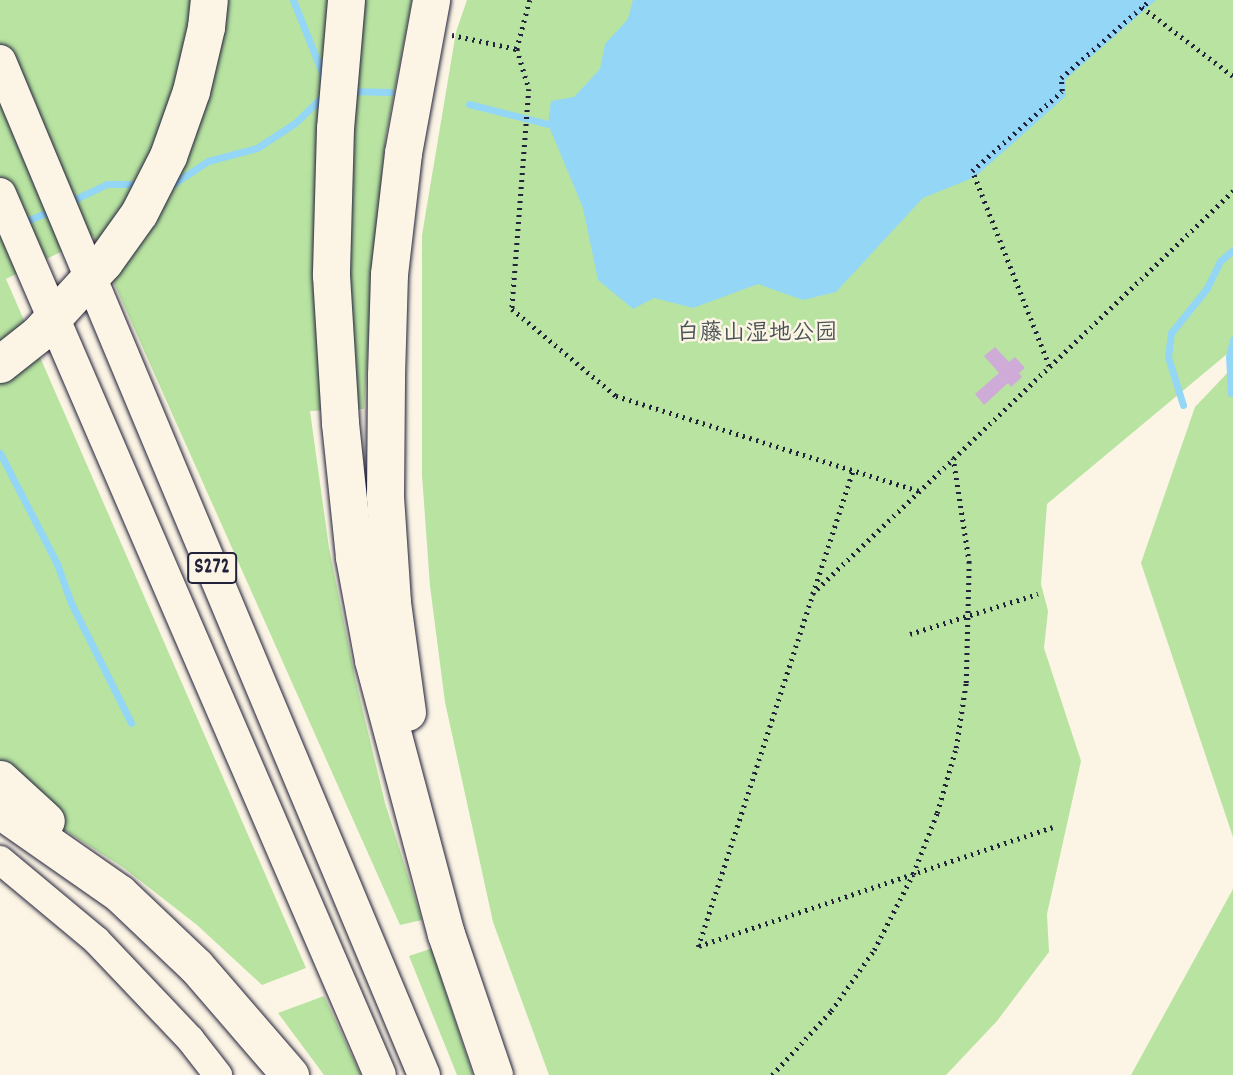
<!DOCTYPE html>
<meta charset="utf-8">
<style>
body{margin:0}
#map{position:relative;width:1233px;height:1075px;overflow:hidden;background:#fcf5e5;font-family:Dekko,"LXGW WenKai TC",sans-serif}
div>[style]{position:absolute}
.green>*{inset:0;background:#b8e3a1}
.water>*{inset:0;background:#94d6f6}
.stream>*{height:7px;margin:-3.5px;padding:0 3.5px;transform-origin:3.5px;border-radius:3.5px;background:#94d6f6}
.building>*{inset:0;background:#cfacd7}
.path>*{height:4.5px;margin-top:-2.25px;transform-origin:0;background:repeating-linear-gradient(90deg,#22223b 0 2px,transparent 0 7px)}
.roads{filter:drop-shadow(0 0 2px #22223b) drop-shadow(0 0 2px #22223b)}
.secondary>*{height:28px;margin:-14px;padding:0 14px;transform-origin:14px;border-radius:14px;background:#fcf5e5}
.primary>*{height:32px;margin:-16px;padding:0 16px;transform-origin:16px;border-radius:16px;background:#fcf5e5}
.highway>*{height:37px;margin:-18.5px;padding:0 18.5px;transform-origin:18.5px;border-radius:18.5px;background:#fcf5e5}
span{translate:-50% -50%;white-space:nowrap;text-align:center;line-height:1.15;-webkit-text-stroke:5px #fcf5e5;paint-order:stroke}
.shield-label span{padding:2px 5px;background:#fcf5e5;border:2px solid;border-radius:5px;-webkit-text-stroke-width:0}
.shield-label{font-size:21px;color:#22223b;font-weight:700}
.park-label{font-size:23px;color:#485254}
</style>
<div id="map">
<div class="green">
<i style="clip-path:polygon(0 0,412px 0,386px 136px,373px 269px,364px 409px,310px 411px,329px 548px,356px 682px,385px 803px,422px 920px,400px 925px,93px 236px,6px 279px,306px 968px,262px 985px,197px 925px,124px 868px,0 789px)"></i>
<i style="clip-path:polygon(467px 0,1233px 0,1233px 349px,1047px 504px,1041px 584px,1048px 611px,1044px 648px,1081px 761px,1047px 914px,1049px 952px,997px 1021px,946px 1075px,549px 1075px,493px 922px,445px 702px,430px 586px,422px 475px,422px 235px,456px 32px)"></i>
<i style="clip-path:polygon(1233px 367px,1233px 837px,1141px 563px,1195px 407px)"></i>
<i style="clip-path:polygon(1233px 889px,1233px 1075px,1131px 1075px)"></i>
<i style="clip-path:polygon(433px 948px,443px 984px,473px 1075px,457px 1075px,409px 956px)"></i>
<i style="clip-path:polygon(324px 996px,361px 1075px,324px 1075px,278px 1013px)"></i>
</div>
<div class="water">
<i style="clip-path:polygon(633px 0,1156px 0,1065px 80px,1066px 96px,975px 177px,923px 198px,836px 292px,803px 300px,758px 284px,693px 308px,654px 298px,633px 309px,598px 280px,583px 208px,548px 124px,551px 101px,574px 97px,600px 69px,605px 44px,628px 19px)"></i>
</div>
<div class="stream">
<i style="left:293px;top:0;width:86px;rotate:68.2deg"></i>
<i style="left:348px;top:91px;width:42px;rotate:1.4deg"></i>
<i style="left:469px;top:104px;width:81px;rotate:14.2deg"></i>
<i style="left:167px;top:184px;width:6px"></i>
<i style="left:173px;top:184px;width:42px;rotate:-33.3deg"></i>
<i style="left:208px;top:161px;width:51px;rotate:-14.9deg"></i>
<i style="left:257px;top:148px;width:45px;rotate:-33.3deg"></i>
<i style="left:295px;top:123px;width:40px;rotate:-44deg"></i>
<i style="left:67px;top:203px;width:44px;rotate:-25.4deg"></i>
<i style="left:107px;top:184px;width:34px"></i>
<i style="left:22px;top:223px;width:34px;rotate:-23deg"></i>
<i style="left:1231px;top:393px;width:36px;rotate:-93deg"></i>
<i style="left:1229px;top:357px;width:18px;rotate:-77deg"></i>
<i style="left:1183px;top:405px;width:50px;rotate:-107.4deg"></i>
<i style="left:1168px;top:357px;width:24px;rotate:-83deg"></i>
<i style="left:1171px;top:333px;width:58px;rotate:-51.3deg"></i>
<i style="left:1207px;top:288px;width:30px;rotate:-64deg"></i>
<i style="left:1220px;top:261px;width:17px;rotate:-40deg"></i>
<i style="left:0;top:453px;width:125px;rotate:62.8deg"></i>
<i style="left:57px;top:564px;width:41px;rotate:70.3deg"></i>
<i style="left:71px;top:603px;width:134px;rotate:63.4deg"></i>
</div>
<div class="building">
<i style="clip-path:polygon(995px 347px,1009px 362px,1015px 357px,1025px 368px,1019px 373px,1022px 377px,1011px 387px,1008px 383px,984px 405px,975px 394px,999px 373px,984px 356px)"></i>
</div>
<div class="path">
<i style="left:530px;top:0;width:51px;rotate:104.9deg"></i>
<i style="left:517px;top:49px;width:42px;rotate:73.3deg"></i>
<i style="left:529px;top:89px;width:221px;rotate:94.4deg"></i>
<i style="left:512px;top:309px;width:136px;rotate:39.9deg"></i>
<i style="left:616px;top:396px;width:318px;rotate:17.4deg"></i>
<i style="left:1142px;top:7px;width:114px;rotate:37.2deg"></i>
<i style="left:452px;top:35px;width:66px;rotate:12.2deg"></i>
<i style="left:1049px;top:366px;width:210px;rotate:-111.5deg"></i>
<i style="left:972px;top:171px;width:120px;rotate:-41.6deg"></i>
<i style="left:1062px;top:91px;width:13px;rotate:-94deg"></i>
<i style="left:1061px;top:78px;width:118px;rotate:-41.2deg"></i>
<i style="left:812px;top:594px;width:583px;rotate:-43.75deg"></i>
<i style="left:910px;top:634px;width:134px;rotate:-17.4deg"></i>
<i style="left:699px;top:946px;width:373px;rotate:-18.6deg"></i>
<i style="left:698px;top:947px;width:502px;rotate:-72deg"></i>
<i style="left:772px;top:1075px;width:87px;rotate:-47.3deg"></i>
<i style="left:831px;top:1011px;width:75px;rotate:-54.8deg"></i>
<i style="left:874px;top:950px;width:85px;rotate:-62.8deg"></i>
<i style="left:913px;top:874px;width:66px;rotate:-68.5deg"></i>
<i style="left:937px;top:813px;width:68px;rotate:-73.7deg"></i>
<i style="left:956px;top:748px;width:66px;rotate:-81.3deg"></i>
<i style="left:966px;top:683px;width:120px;rotate:-88.6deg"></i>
<i style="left:969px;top:563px;width:106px;rotate:-98.7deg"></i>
</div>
<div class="roads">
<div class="secondary">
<i style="left:0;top:860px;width:125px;rotate:39.8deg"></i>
<i style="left:96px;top:940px;width:137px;rotate:46.5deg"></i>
<i style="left:190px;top:1039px;width:46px;rotate:52.1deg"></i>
</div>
<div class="primary">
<i style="left:0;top:61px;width:1099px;rotate:67.31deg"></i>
<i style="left:0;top:194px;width:959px;rotate:66.67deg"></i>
</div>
<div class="highway">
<i style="left:346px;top:0;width:128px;rotate:94.9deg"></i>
<i style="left:335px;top:128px;width:147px;rotate:91.6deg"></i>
<i style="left:331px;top:275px;width:148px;rotate:86.5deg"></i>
<i style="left:340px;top:423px;width:135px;rotate:84deg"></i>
<i style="left:354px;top:557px;width:105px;rotate:79.5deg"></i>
<i style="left:373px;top:660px;width:284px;rotate:75.1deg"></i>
<i style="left:446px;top:934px;width:149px;rotate:71.2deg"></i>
<i style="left:0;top:364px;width:48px;rotate:-38.3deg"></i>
<i style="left:38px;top:334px;width:98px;rotate:-47.5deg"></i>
<i style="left:104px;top:262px;width:60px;rotate:-54.5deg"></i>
<i style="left:139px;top:213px;width:64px;rotate:-63deg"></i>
<i style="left:168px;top:156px;width:69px;rotate:-70.5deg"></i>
<i style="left:191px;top:91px;width:66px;rotate:-76.8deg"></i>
<i style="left:206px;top:27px;width:27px;rotate:-84deg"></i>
<i style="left:407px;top:712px;width:111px;rotate:-97.8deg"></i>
<i style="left:392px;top:602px;width:106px;rotate:-93.8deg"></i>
<i style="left:385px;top:496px;width:121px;rotate:-89.5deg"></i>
<i style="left:386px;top:375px;width:101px;rotate:-88.3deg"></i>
<i style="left:389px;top:274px;width:122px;rotate:-83.4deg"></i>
<i style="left:403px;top:153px;width:156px;rotate:-79.6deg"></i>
<i style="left:0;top:779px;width:62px;rotate:42.4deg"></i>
<i style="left:0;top:810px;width:145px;rotate:34.9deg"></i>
<i style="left:119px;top:893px;width:106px;rotate:43.5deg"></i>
<i style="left:196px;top:966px;width:144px;rotate:49.2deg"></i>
</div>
</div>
<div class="shield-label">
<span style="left:212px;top:568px">S272</span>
</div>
<div class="park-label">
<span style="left:757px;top:335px">白藤山湿地公园</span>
</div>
</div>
